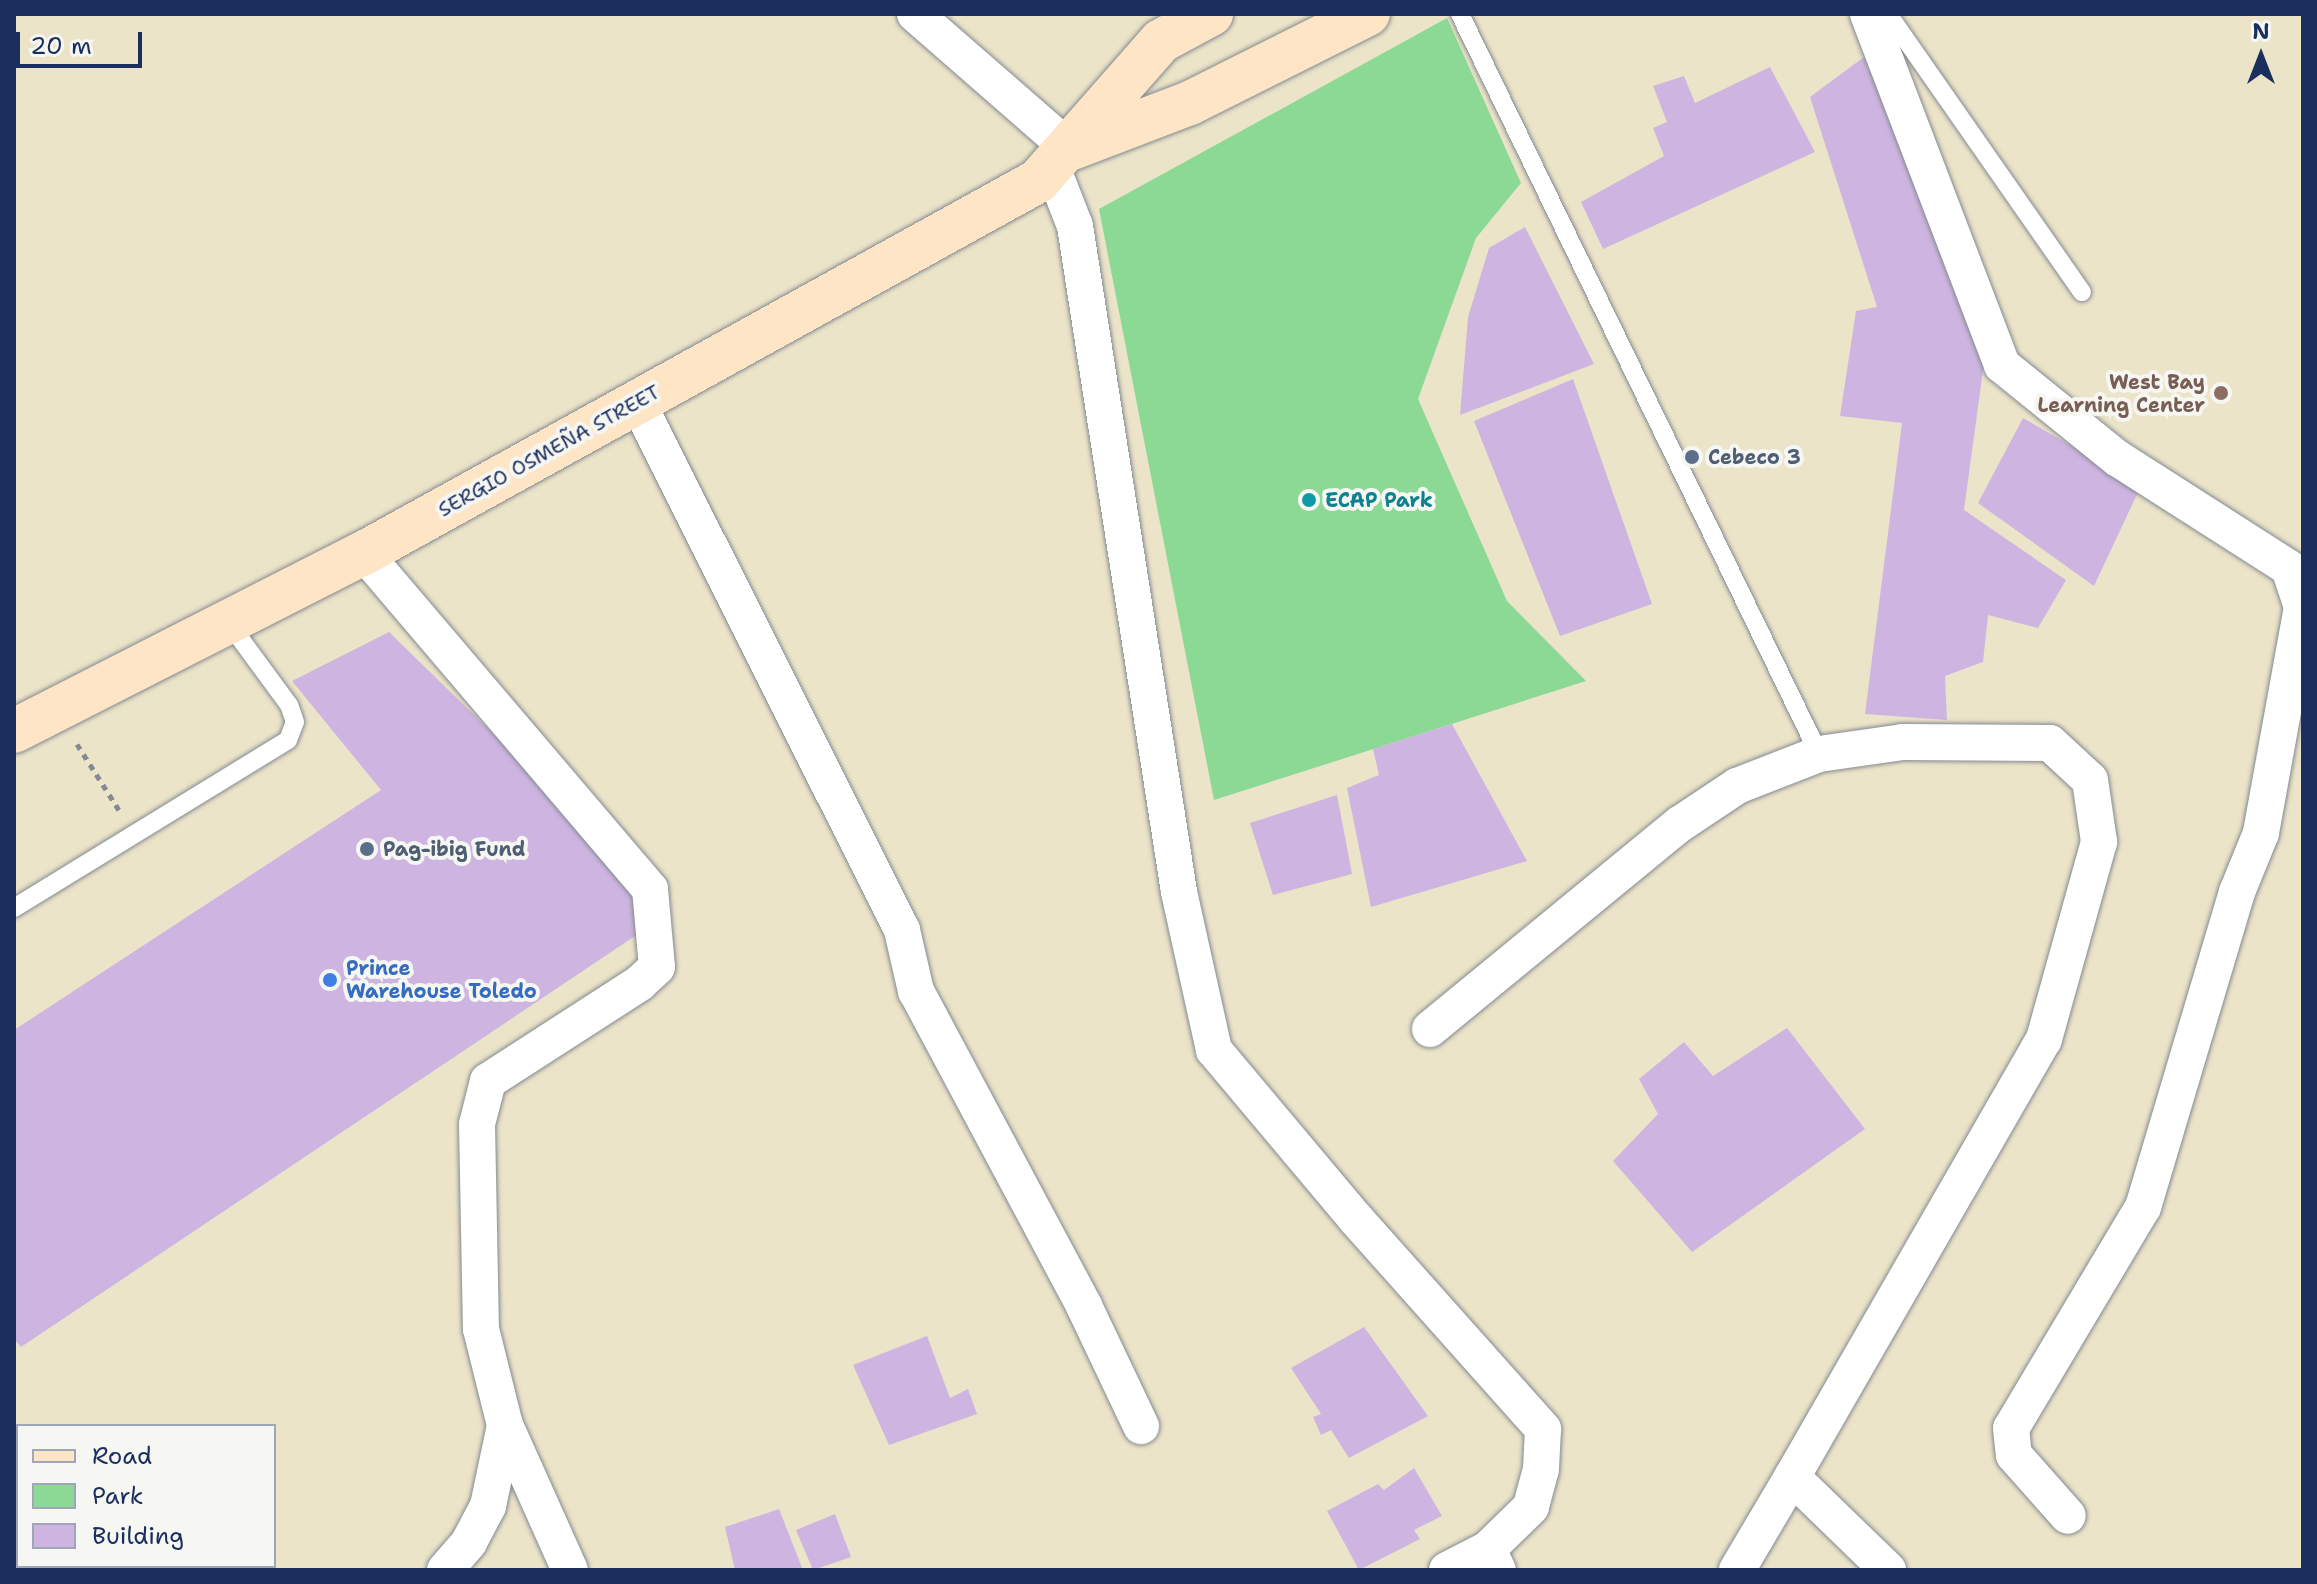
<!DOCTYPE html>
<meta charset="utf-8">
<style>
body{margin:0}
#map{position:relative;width:2317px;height:1584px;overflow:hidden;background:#ece4c8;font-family:"Shantell Sans",sans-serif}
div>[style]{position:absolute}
.green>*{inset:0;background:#8cd996}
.building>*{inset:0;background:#ceb5e1}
.path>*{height:5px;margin-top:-2.5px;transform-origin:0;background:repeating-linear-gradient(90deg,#848a93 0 6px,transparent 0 12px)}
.roads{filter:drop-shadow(0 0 2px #848a93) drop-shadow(0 0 2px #848a93)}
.lane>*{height:18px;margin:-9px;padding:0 9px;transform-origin:9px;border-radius:9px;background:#fff}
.street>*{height:36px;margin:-18px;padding:0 18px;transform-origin:18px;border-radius:18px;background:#fff}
.secondary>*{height:44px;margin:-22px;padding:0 22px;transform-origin:22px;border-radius:22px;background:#fde5c5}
.dots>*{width:22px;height:22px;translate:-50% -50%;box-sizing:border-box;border:4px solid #f6f6f2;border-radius:50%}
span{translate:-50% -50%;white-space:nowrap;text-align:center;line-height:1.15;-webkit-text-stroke:8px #f6f6f2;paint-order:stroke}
.education-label{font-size:20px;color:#785e54;font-weight:700}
.right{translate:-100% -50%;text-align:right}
.street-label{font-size:20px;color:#1b2f5e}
.service-label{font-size:20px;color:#4e5e75;font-weight:700}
.left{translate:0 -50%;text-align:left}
.culture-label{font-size:20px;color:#0d838f;font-weight:700}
.shop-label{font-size:20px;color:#366cbe;font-weight:700}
.frame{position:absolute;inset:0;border:16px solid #1b2f5e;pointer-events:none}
.legend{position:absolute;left:16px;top:1424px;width:260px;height:144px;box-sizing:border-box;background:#f6f6f2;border:2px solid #9ea6b7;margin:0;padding:10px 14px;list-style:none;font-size:24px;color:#1b2f5e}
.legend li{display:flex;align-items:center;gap:16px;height:40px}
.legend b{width:40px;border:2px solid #9ea6b7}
.north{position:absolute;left:2221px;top:16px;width:80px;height:80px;-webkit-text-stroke:6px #f6f6f2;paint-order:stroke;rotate:0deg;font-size:22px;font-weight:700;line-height:32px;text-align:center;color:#1b2f5e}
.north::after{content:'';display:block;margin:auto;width:28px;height:36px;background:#1b2f5e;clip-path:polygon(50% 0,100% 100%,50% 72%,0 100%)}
.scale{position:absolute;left:16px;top:32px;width:126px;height:36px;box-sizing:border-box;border:4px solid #1b2f5e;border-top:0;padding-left:10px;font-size:24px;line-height:28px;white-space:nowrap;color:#1b2f5e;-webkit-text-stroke:6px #f6f6f2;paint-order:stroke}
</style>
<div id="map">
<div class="green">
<i style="clip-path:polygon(1447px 18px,1521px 183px,1476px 238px,1418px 399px,1507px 601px,1586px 681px,1214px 800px,1099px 209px)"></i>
</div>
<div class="building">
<i style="clip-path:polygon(1864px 57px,1986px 348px,1964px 510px,2066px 580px,2038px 628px,1988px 615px,1983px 662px,1945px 676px,1947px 720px,1865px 714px,1902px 423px,1840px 416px,1856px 311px,1877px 307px,1810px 97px)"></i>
<i style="clip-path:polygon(1770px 67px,1815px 152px,1603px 249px,1581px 202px,1664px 156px,1653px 128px,1667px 122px,1653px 86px,1684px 76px,1695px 103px)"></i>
<i style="clip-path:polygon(1525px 227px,1594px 364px,1460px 415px,1468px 317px,1489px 248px)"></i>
<i style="clip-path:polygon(1573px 379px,1652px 604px,1560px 636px,1474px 421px)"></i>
<i style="clip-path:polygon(2023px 418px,2141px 486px,2094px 586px,1978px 503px)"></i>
<i style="clip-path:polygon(389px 632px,585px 823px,648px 897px,644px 930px,21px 1347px,14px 1339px,14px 1030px,381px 790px,292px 681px)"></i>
<i style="clip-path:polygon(1452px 724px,1527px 861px,1371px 907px,1347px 788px,1379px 775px,1373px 749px)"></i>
<i style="clip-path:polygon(1337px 795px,1352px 874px,1273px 895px,1250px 823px)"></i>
<i style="clip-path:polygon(1787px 1028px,1865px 1129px,1692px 1252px,1613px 1161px,1658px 1114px,1639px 1079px,1684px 1042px,1713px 1076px)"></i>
<i style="clip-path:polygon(1364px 1327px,1428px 1416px,1349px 1458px,1331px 1430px,1321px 1435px,1313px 1417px,1321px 1414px,1291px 1368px)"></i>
<i style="clip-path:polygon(927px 1336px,950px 1398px,968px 1389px,977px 1414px,889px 1445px,853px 1365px)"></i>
<i style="clip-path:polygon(1414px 1468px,1442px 1516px,1414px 1530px,1420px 1539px,1359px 1570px,1327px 1511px,1378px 1484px,1384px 1490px)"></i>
<i style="clip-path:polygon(779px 1509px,803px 1570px,735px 1570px,725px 1527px)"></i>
<i style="clip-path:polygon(835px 1514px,851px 1557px,813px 1570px,796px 1530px)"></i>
</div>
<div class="path">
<i style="left:77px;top:744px;width:78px;rotate:57.5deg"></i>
</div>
<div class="roads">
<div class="lane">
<i style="left:1460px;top:14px;width:822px;rotate:64.12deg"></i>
<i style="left:1888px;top:14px;width:339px;rotate:55.1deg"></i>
<i style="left:14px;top:908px;width:321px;rotate:-31.5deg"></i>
<i style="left:288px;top:740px;width:19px;rotate:-69deg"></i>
<i style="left:295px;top:722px;width:18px;rotate:-109deg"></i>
<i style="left:289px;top:705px;width:103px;rotate:-126.3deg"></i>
</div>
<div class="street">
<i style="left:915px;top:14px;width:206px;rotate:41.1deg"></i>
<i style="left:1868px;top:14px;width:376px;rotate:69.1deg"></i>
<i style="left:2002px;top:365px;width:148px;rotate:39deg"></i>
<i style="left:2117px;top:458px;width:204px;rotate:32.6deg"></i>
<i style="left:2289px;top:568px;width:41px;rotate:71.6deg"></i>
<i style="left:2302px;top:607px;width:230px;rotate:100.3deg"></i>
<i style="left:2261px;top:833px;width:64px;rotate:112.1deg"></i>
<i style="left:2237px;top:892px;width:329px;rotate:106.6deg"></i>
<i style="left:2143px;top:1207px;width:257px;rotate:120.8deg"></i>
<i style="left:2011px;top:1428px;width:27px;rotate:84deg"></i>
<i style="left:2014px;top:1455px;width:81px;rotate:48.5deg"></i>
<i style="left:1052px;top:167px;width:63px;rotate:68.7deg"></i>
<i style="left:1075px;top:226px;width:674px;rotate:81.12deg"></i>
<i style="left:1179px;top:892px;width:162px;rotate:77.5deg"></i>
<i style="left:1214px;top:1050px;width:219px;rotate:50deg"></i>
<i style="left:1355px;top:1218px;width:283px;rotate:48.3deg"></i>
<i style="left:1543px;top:1429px;width:40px;rotate:92.9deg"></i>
<i style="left:1541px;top:1469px;width:39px;rotate:105deg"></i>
<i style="left:1531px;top:1507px;width:60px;rotate:135.7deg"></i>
<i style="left:1488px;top:1549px;width:23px;rotate:65deg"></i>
<i style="left:638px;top:403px;width:589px;rotate:63.39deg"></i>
<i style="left:902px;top:930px;width:63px;rotate:77.1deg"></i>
<i style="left:916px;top:991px;width:357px;rotate:61.9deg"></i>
<i style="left:1084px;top:1306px;width:133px;rotate:64.6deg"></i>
<i style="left:364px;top:553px;width:441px;rotate:49.6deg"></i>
<i style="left:650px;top:889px;width:78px;rotate:84.9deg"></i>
<i style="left:657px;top:967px;width:23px;rotate:137deg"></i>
<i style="left:640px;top:983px;width:181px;rotate:147.2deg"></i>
<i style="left:488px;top:1081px;width:44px;rotate:104.3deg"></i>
<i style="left:477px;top:1124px;width:205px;rotate:88.9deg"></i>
<i style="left:481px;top:1329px;width:99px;rotate:76deg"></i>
<i style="left:505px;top:1425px;width:159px;rotate:65.9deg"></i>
<i style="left:1430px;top:1029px;width:323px;rotate:-39.4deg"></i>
<i style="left:1680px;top:824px;width:69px;rotate:-33.7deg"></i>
<i style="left:1737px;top:786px;width:88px;rotate:-21.3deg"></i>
<i style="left:1819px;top:754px;width:85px;rotate:-8.1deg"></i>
<i style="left:1903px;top:742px;width:147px;rotate:0.4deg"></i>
<i style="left:2050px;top:743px;width:54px;rotate:42.8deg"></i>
<i style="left:2090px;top:780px;width:63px;rotate:81.7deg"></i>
<i style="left:2099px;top:842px;width:205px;rotate:105.6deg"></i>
<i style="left:2044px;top:1039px;width:505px;rotate:119.91deg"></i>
<i style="left:1792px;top:1477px;width:134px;rotate:44.1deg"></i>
<i style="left:445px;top:1570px;width:37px;rotate:-49deg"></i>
<i style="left:469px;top:1542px;width:41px;rotate:-62.2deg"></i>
<i style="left:488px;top:1506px;width:83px;rotate:-78.1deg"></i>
<i style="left:1447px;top:1570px;width:46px;rotate:-27.1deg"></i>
<i style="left:1737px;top:1570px;width:108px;rotate:-59.4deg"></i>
</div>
<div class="secondary">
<i style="left:1072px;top:148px;width:126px;rotate:-20.9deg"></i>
<i style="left:1190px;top:103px;width:199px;rotate:-26.6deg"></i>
<i style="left:14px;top:731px;width:393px;rotate:-27deg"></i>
<i style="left:364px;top:553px;width:770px;rotate:-28.9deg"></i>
<i style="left:1038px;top:181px;width:186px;rotate:-48.7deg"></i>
<i style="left:1161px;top:41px;width:57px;rotate:-28.4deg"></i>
</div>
</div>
<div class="dots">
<i style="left:2221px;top:393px;background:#8d6e63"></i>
<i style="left:1692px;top:457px;background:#5c6f8a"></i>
<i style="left:1309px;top:500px;background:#0f9aa8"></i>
<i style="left:367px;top:849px;background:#5c6f8a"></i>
<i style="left:330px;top:980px;background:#3f7fe0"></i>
</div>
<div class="education-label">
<span class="right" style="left:2205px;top:394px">West Bay<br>Learning Center</span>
</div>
<div class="street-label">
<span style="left:549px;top:451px;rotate:-29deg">SERGIO OSMEÑA STREET</span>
</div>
<div class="service-label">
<span class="left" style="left:1708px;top:457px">Cebeco 3</span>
<span class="left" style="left:383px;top:849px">Pag-ibig Fund</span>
</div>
<div class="culture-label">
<span class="left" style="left:1325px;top:500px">ECAP Park</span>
</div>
<div class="shop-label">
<span class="left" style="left:346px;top:980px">Prince<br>Warehouse Toledo</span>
</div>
<div class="frame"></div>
<ul class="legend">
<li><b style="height:10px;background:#fde5c5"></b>Road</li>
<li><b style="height:22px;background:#8cd996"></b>Park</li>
<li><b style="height:22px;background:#ceb5e1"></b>Building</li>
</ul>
<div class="north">N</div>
<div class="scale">20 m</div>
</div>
